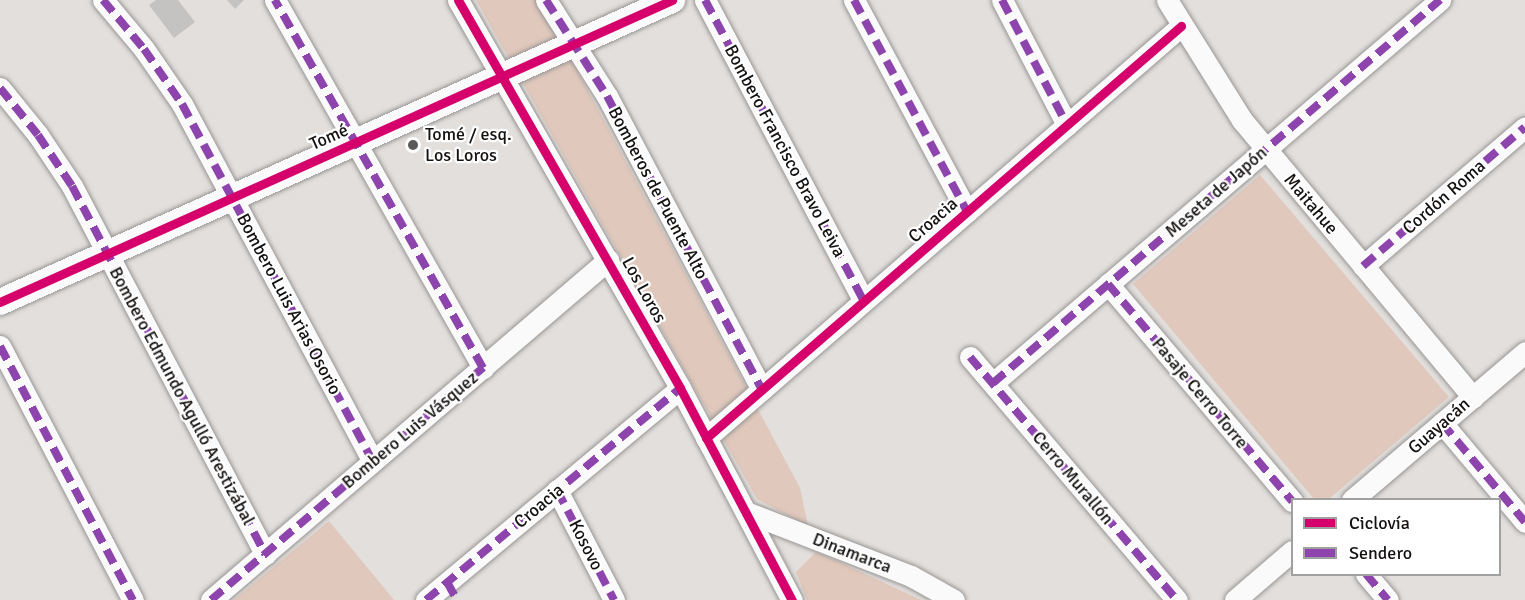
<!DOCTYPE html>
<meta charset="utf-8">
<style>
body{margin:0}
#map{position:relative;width:1525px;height:600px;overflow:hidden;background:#e2dfdd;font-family:Signika,sans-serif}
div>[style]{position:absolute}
.green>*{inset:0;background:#e0c8bc}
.building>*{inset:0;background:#c5c3c2}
.roads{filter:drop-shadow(0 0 2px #989694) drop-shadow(0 0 2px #989694)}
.minor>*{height:21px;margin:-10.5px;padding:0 10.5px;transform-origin:10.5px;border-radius:10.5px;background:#fbfafa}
.tertiary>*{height:26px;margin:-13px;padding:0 13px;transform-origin:13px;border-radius:13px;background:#fbfafa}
.quiet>*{height:8px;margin-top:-4px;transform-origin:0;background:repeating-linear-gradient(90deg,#8e44ad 0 15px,transparent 0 23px)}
.cycleway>*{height:9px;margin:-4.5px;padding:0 4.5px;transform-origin:4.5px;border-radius:4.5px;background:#d6006c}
.dots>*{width:16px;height:16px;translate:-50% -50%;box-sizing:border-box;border:3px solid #fff;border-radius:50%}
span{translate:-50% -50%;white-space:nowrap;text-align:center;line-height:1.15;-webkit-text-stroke:4.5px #fff;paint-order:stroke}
.poi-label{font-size:18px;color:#141211}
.left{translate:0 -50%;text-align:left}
.street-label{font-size:18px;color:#141211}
.legend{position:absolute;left:1291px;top:498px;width:210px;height:78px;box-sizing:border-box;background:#fff;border:2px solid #a1a0a0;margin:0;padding:8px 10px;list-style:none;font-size:18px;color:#141211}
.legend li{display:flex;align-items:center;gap:12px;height:30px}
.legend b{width:30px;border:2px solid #a1a0a0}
</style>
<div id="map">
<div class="green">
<i style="clip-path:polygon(476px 0,537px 0,552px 23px,800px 488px,808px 526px,757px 499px)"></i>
<i style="clip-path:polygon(1260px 175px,1449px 397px,1329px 499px,1314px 499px,1133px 284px)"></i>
<i style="clip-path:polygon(329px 521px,394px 600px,234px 600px)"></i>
<i style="clip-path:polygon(816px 552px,833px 559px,921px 600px,807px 600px,796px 572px)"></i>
</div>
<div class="building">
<i style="clip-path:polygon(156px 0,178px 0,195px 22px,174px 38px,149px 5px)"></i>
<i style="clip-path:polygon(227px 0,244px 0,235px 9px)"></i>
</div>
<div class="roads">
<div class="minor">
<i style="left:103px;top:0;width:64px;rotate:50.1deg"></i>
<i style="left:144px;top:49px;width:67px;rotate:55.4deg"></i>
<i style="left:182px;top:104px;width:405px;rotate:61.9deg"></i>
<i style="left:275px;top:0;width:423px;rotate:60.5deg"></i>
<i style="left:458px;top:0;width:447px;rotate:60.2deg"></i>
<i style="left:680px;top:388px;width:240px;rotate:62.2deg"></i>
<i style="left:546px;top:0;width:114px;rotate:57.6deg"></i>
<i style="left:607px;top:96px;width:332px;rotate:62.2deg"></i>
<i style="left:705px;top:0;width:340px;rotate:62.2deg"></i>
<i style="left:854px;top:0;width:240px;rotate:61.9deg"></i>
<i style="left:1002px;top:0;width:141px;rotate:62.5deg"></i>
<i style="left:1167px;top:0;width:142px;rotate:58deg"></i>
<i style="left:1242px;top:120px;width:361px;rotate:50.2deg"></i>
<i style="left:0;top:88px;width:60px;rotate:51deg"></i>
<i style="left:38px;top:135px;width:61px;rotate:56.3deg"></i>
<i style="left:72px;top:186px;width:416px;rotate:62.3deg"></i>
<i style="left:1363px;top:266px;width:213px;rotate:-40.6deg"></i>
<i style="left:1108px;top:284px;width:285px;rotate:49.7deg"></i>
<i style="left:0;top:346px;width:287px;rotate:62.4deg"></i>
<i style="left:970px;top:357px;width:319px;rotate:49.6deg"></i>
<i style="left:993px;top:383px;width:589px;rotate:-40.59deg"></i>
<i style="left:1442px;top:423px;width:129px;rotate:50deg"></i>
<i style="left:706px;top:438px;width:629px;rotate:-40.94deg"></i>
<i style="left:557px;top:490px;width:124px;rotate:62.6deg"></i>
<i style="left:1352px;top:500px;width:228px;rotate:-40.5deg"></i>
<i style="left:746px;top:512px;width:177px;rotate:21.2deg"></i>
<i style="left:911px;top:576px;width:49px;rotate:29.2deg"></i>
<i style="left:1366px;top:574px;width:34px;rotate:50deg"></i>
<i style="left:211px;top:600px;width:523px;rotate:-40.58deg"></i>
<i style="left:426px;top:600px;width:331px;rotate:-39.8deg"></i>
<i style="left:1235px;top:600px;width:75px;rotate:-40.7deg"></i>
</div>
<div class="tertiary">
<i style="left:0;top:302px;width:737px;rotate:-24.2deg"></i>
</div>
</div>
<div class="quiet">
<i style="left:103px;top:0;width:64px;rotate:50.1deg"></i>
<i style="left:144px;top:49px;width:67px;rotate:55.4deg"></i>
<i style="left:182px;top:104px;width:405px;rotate:61.9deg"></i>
<i style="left:546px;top:0;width:114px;rotate:57.6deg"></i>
<i style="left:607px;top:96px;width:332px;rotate:62.2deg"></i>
<i style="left:705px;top:0;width:340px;rotate:62.2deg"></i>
<i style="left:854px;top:0;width:240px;rotate:61.9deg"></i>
<i style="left:1002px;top:0;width:141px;rotate:62.5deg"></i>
<i style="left:0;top:88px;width:60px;rotate:51deg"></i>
<i style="left:38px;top:135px;width:61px;rotate:56.3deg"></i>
<i style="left:72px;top:186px;width:416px;rotate:62.3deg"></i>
<i style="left:1363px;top:266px;width:213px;rotate:-40.6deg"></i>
<i style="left:1108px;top:284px;width:285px;rotate:49.7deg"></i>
<i style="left:0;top:346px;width:287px;rotate:62.4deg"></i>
<i style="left:970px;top:357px;width:319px;rotate:49.6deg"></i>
<i style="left:993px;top:383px;width:589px;rotate:-40.59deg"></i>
<i style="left:1442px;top:423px;width:129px;rotate:50deg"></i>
<i style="left:557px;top:490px;width:124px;rotate:62.6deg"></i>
<i style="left:1366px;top:574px;width:34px;rotate:50deg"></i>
<i style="left:447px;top:582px;width:21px;rotate:61deg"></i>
<i style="left:211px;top:600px;width:358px;rotate:-40.5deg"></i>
<i style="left:483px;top:368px;width:423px;rotate:-119.5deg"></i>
<i style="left:426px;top:600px;width:331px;rotate:-39.8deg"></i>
</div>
<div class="cycleway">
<i style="left:458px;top:0;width:447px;rotate:60.2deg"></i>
<i style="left:680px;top:388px;width:240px;rotate:62.2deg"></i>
<i style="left:0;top:302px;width:737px;rotate:-24.2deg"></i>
<i style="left:706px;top:438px;width:629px;rotate:-40.94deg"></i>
</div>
<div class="dots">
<i style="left:413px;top:145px;background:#5c5a58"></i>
</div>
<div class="poi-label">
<span class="left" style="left:425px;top:145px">Tomé / esq.<br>Los Loros</span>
</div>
<div class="street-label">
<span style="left:329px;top:137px;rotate:-24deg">Tomé</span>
<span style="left:785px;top:151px;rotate:62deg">Bombero Francisco Bravo Leiva</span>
<span style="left:1216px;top:192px;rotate:-41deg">Meseta de Japón</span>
<span style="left:658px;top:193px;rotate:62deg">Bomberos de Puente Alto</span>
<span style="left:1444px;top:197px;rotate:-41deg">Cordón Roma</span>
<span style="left:1311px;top:204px;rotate:50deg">Maitahue</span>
<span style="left:933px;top:220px;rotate:-41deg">Croacia</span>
<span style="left:644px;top:290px;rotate:61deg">Los Loros</span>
<span style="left:289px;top:304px;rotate:62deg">Bombero Luis Arias Osorio</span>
<span style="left:1200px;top:393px;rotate:50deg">Pasaje Cerro Torre</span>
<span style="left:182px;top:396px;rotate:62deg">Bombero Edmundo Agulló Arestizábal</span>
<span style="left:1439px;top:426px;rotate:-41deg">Guayacán</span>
<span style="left:410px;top:430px;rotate:-40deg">Bombero Luis Vásquez</span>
<span style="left:1073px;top:478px;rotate:50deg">Cerro Murallón</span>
<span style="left:539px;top:506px;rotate:-40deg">Croacia</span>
<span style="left:586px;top:545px;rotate:63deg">Kosovo</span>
<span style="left:852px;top:553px;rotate:21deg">Dinamarca</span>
</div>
<ul class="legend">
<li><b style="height:8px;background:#d6006c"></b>Ciclovía</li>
<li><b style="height:8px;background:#8e44ad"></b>Sendero</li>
</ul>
</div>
